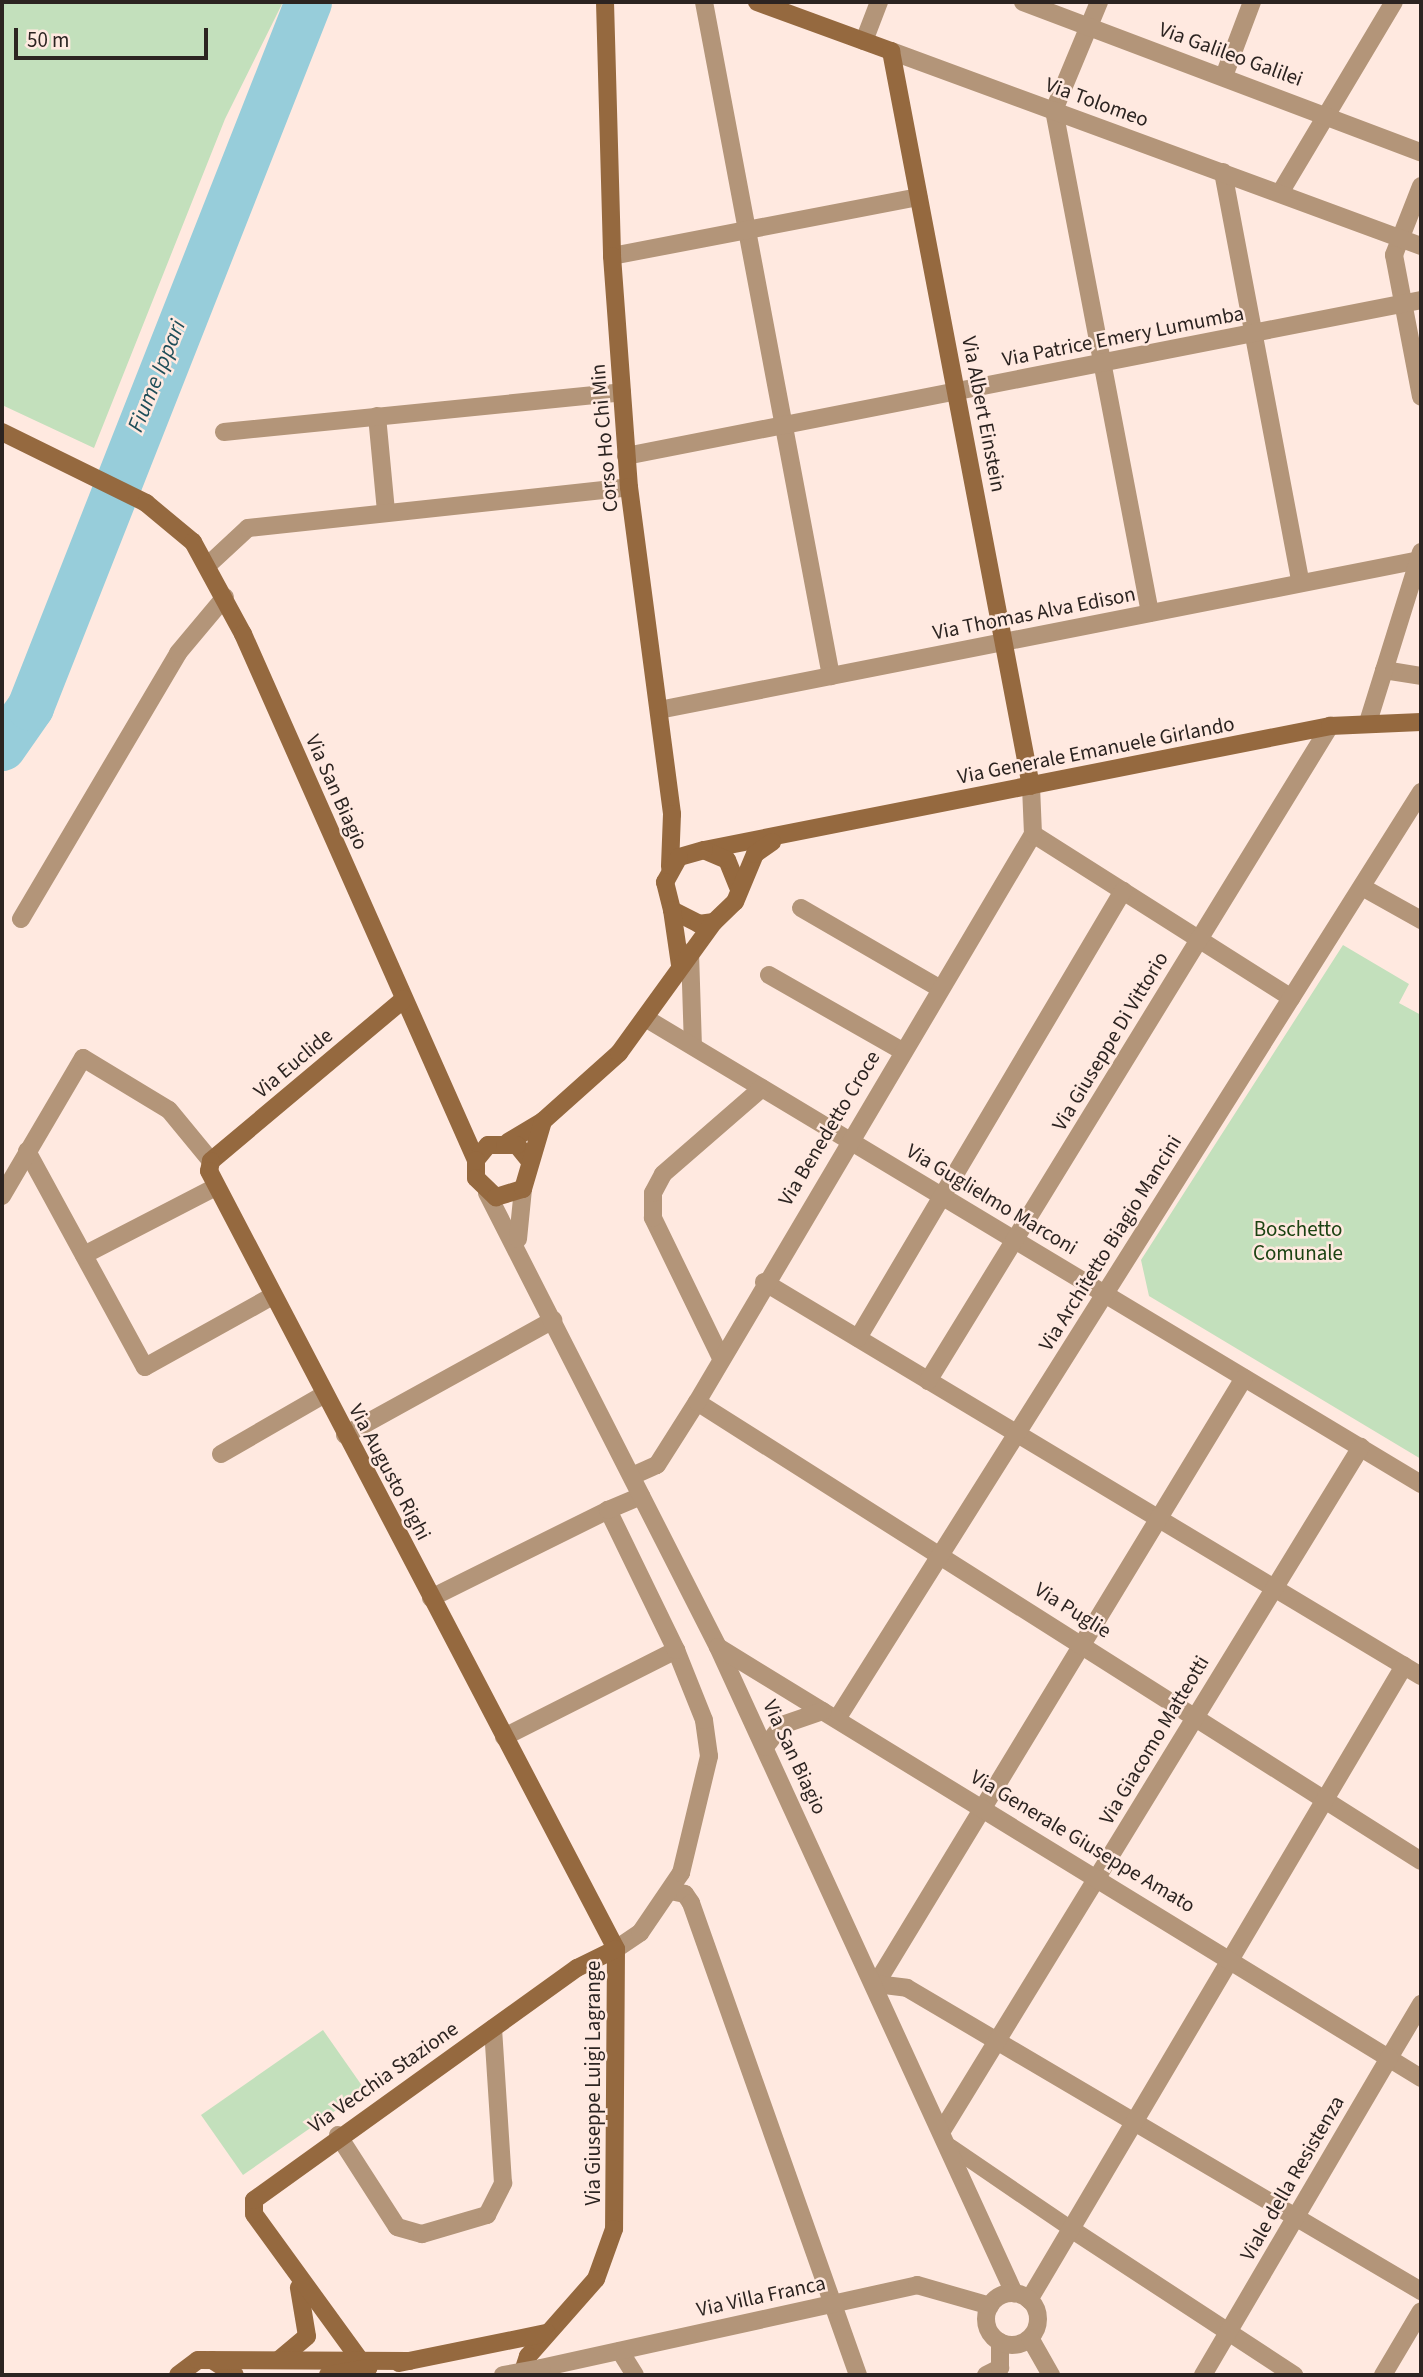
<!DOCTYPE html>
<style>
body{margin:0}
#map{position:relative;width:1423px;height:2377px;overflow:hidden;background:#ffe9e0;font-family:"Source Sans 3",sans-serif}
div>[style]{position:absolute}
.green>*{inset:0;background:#c3e0bc}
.river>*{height:47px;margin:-23.5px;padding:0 23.5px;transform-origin:23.5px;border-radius:23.5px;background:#97cdda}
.pedestrian>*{height:16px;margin:-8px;padding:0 8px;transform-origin:8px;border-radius:8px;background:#b39579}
.minor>*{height:18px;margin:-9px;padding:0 9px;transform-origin:9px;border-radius:9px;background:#b39579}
.tertiary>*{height:18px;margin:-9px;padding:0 9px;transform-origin:9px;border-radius:9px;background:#b39579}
.tertiary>.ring{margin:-9px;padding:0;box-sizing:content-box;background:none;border:18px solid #b39579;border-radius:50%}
.secondary>*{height:18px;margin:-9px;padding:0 9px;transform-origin:9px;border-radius:9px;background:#95693f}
.tertiary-bridge>*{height:18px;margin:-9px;padding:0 9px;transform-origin:9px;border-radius:9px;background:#b39579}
span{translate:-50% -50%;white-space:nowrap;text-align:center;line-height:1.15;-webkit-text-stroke:5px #ffe9e0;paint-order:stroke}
.street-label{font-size:21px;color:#2c2421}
.park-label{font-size:21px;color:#1c4312}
.water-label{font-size:23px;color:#1f4e59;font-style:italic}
.frame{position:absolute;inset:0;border:4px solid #2c2421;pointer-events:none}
.scale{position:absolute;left:14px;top:28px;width:194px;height:32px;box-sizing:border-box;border:4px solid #2c2421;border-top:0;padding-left:9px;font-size:21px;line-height:24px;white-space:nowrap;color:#2c2421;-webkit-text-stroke:5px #ffe9e0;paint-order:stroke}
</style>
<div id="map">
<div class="green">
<i style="clip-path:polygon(2px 2px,283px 2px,225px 119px,94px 448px,2px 405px)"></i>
<i style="clip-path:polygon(1343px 945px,1409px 984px,1399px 1003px,1421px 1015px,1421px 1459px,1149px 1296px,1141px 1260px)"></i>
<i style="clip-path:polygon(323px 2030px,365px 2090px,243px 2175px,201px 2115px)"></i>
</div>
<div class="river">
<i style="left:2px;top:747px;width:49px;rotate:-55deg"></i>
<i style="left:30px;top:707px;width:758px;rotate:-68.48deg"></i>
</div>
<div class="pedestrian">
<i style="left:951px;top:2147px;width:145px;rotate:34.3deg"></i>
</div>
<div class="minor">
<i style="left:704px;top:2px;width:686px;rotate:79.33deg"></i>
<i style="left:1099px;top:2px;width:117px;rotate:112.6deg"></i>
<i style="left:1054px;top:110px;width:512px;rotate:79.19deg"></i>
<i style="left:864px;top:41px;width:42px;rotate:-69deg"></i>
<i style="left:1224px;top:76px;width:79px;rotate:-69.3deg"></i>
<i style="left:1223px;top:172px;width:418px;rotate:79.3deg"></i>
<i style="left:1421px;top:186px;width:74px;rotate:111.4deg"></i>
<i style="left:1394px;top:255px;width:144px;rotate:79.2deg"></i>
<i style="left:1280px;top:193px;width:222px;rotate:-59.2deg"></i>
<i style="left:612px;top:256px;width:312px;rotate:-10.9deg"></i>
<i style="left:377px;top:416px;width:95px;rotate:84.6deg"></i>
<i style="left:224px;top:432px;width:400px;rotate:-5.7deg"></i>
<i style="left:626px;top:456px;width:810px;rotate:-11.1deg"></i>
<i style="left:207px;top:566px;width:56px;rotate:-42.8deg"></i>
<i style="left:248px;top:528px;width:383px;rotate:-6.1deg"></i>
<i style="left:1384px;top:670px;width:37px;rotate:9deg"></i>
<i style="left:659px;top:710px;width:775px;rotate:-11.16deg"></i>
<i style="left:1369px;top:719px;width:175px;rotate:-72.7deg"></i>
<i style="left:1033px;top:834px;width:306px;rotate:32.4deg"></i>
<i style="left:1362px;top:887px;width:68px;rotate:29.2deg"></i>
<i style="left:801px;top:908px;width:160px;rotate:30.1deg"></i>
<i style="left:21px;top:919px;width:309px;rotate:-59.4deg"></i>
<i style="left:178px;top:653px;width:73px;rotate:-50deg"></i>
<i style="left:690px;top:952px;width:94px;rotate:88.2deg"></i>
<i style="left:769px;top:975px;width:153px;rotate:29.7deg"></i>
<i style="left:647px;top:1019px;width:903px;rotate:31deg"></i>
<i style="left:27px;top:1151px;width:246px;rotate:61.4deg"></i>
<i style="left:145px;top:1367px;width:144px;rotate:-29.1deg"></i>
<i style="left:2px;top:1196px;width:160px;rotate:-59.6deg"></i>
<i style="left:83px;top:1058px;width:100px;rotate:31.2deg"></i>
<i style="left:169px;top:1110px;width:66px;rotate:50.5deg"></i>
<i style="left:84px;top:1255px;width:146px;rotate:-27.3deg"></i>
<i style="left:764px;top:1282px;width:766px;rotate:30.95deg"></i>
<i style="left:858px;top:1338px;width:520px;rotate:-59.34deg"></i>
<i style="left:721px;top:1358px;width:156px;rotate:-115.9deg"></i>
<i style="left:653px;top:1218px;width:25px;rotate:-90deg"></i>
<i style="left:653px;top:1193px;width:21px;rotate:-62deg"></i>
<i style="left:663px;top:1174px;width:131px;rotate:-41deg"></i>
<i style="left:1244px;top:1378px;width:709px;rotate:121.27deg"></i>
<i style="left:876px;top:1984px;width:31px;rotate:7deg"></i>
<i style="left:907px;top:1988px;width:597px;rotate:30.52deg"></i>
<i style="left:928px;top:1381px;width:769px;rotate:-58.46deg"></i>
<i style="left:697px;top:1402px;width:857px;rotate:32.37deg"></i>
<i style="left:345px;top:1435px;width:238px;rotate:-28.9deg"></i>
<i style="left:221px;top:1454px;width:118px;rotate:-30deg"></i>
<i style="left:632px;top:1476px;width:27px;rotate:-24deg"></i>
<i style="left:657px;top:1465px;width:75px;rotate:-57.6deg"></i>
<i style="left:697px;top:1402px;width:660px;rotate:-59.39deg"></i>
<i style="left:1033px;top:834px;width:48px;rotate:-92.4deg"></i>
<i style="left:431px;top:1598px;width:198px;rotate:-26.4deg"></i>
<i style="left:837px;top:1719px;width:1096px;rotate:-57.79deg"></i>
<i style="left:504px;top:1737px;width:193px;rotate:-26.8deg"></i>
<i style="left:670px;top:1891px;width:15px;rotate:11deg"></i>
<i style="left:685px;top:1894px;width:11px;rotate:56deg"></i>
<i style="left:691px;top:1903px;width:501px;rotate:70.52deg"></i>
<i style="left:616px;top:1949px;width:29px;rotate:-34deg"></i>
<i style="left:640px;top:1933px;width:73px;rotate:-55.7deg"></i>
<i style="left:681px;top:1873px;width:120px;rotate:-76.5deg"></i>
<i style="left:709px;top:1756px;width:36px;rotate:-98deg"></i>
<i style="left:704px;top:1720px;width:75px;rotate:-111.8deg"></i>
<i style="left:676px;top:1650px;width:156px;rotate:-115.9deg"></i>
<i style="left:608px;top:1510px;width:36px;rotate:-23deg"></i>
<i style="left:1389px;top:2058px;width:63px;rotate:-59.3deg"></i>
<i style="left:943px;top:2129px;width:800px;rotate:-58.5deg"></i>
<i style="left:338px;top:2135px;width:109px;rotate:57.3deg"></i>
<i style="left:397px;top:2227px;width:26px;rotate:16deg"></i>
<i style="left:422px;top:2234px;width:68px;rotate:-16.3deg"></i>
<i style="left:487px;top:2215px;width:36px;rotate:-63deg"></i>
<i style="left:503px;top:2183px;width:155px;rotate:-93.7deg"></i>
<i style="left:1071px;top:2229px;width:267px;rotate:33.2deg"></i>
<i style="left:1029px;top:2300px;width:737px;rotate:-59.4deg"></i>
<i style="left:620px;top:2351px;width:28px;rotate:58deg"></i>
<i style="left:986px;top:2375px;width:16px;rotate:-27deg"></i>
<i style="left:1000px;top:2368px;width:26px;rotate:-90deg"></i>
<i style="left:1383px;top:2375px;width:74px;rotate:-59.3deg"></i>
</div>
<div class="tertiary">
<i style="left:1023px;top:2px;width:425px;rotate:20.7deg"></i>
<i style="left:891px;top:51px;width:565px;rotate:20.2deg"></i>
<i style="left:487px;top:1193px;width:509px;rotate:63.03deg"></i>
<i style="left:718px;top:1647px;width:711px;rotate:65.38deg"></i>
<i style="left:518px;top:1239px;width:50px;rotate:-84.3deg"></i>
<i style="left:718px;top:1647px;width:825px;rotate:31.51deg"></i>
<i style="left:765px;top:1747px;width:28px;rotate:-52deg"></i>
<i style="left:782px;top:1725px;width:43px;rotate:-18.9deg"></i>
<i class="ring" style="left:986px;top:2293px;width:34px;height:34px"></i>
<i style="left:1030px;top:2338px;width:43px;rotate:60.4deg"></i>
<i style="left:541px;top:2368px;width:385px;rotate:-12.4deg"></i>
<i style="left:917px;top:2285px;width:76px;rotate:16deg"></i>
<i style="left:1203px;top:2375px;width:368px;rotate:-59.6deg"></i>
</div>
<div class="secondary">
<i style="left:605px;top:2px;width:254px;rotate:88.4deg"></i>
<i style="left:612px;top:256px;width:232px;rotate:85.8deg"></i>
<i style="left:629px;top:487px;width:330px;rotate:82.5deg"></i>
<i style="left:672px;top:814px;width:53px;rotate:92.2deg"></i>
<i style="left:757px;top:2px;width:143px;rotate:20.1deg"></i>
<i style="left:891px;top:51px;width:748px;rotate:79.22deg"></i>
<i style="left:2px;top:432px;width:161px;rotate:26.2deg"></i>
<i style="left:146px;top:503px;width:61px;rotate:39.7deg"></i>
<i style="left:193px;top:542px;width:105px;rotate:61.5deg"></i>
<i style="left:243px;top:634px;width:575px;rotate:66.11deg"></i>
<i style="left:704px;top:850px;width:638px;rotate:-11.2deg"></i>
<i style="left:1330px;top:726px;width:91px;rotate:-2.5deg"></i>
<i style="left:738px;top:887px;width:29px;rotate:-112deg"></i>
<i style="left:727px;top:860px;width:25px;rotate:-157deg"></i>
<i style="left:704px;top:850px;width:26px;rotate:164deg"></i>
<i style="left:679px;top:857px;width:29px;rotate:119deg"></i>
<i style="left:665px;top:882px;width:29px;rotate:76deg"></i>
<i style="left:672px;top:910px;width:30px;rotate:27deg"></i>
<i style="left:699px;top:924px;width:15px;rotate:-8deg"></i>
<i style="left:714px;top:922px;width:29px;rotate:-44deg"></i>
<i style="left:735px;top:902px;width:52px;rotate:-67.4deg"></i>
<i style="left:755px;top:854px;width:21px;rotate:-35deg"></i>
<i style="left:672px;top:910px;width:56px;rotate:81.7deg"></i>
<i style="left:404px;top:999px;width:252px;rotate:140deg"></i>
<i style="left:211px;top:1161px;width:10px;rotate:101deg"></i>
<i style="left:209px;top:1171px;width:878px;rotate:62.38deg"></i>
<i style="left:616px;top:1949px;width:280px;rotate:90.4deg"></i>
<i style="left:614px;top:2229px;width:53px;rotate:109.8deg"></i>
<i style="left:596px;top:2279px;width:103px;rotate:131.4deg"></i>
<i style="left:528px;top:2356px;width:20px;rotate:108deg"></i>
<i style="left:508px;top:1142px;width:41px;rotate:-31deg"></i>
<i style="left:543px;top:1121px;width:102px;rotate:-41.8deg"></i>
<i style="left:619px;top:1053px;width:162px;rotate:-54.1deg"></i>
<i style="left:529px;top:1160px;width:19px;rotate:-129deg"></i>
<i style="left:517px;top:1145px;width:29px;rotate:180deg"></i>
<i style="left:488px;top:1145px;width:19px;rotate:129deg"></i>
<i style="left:476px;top:1160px;width:18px;rotate:90deg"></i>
<i style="left:476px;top:1178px;width:28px;rotate:44deg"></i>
<i style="left:496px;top:1197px;width:28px;rotate:-17deg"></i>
<i style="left:523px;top:1189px;width:71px;rotate:-73.6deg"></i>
<i style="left:280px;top:2359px;width:35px;rotate:-40deg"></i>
<i style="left:307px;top:2336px;width:49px;rotate:-99.5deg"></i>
<i style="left:212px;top:2360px;width:27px;rotate:33deg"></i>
<i style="left:360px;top:2360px;width:180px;rotate:-126deg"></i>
<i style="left:254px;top:2214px;width:14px;rotate:-90deg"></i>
<i style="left:254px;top:2200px;width:398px;rotate:-35.7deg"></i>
<i style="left:577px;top:1968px;width:43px;rotate:-26deg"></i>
<i style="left:399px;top:2363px;width:151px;rotate:-11.5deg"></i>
<i style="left:178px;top:2375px;width:25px;rotate:-37deg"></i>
<i style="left:198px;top:2360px;width:211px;rotate:0.3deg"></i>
<i style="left:328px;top:2375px;width:41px;rotate:-9.9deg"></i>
</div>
<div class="tertiary-bridge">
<i style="left:503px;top:2375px;width:39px;rotate:-10deg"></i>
</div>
<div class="street-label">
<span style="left:1231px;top:54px;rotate:20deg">Via Galileo Galilei</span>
<span style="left:1097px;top:102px;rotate:20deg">Via Tolomeo</span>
<span style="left:1123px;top:336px;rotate:-11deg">Via Patrice Emery Lumumba</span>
<span style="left:984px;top:414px;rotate:79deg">Via Albert Einstein</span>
<span style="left:604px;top:438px;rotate:-95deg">Corso Ho Chi Min</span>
<span style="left:1034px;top:613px;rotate:-11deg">Via Thomas Alva Edison</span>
<span style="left:1096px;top:750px;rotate:-11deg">Via Generale Emanuele Girlando</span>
<span style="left:337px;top:792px;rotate:66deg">Via San Biagio</span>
<span style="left:1110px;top:1041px;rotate:-59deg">Via Giuseppe Di Vittorio</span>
<span style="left:293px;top:1063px;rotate:-40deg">Via Euclide</span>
<span style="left:829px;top:1128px;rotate:-59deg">Via Benedetto Croce</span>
<span style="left:992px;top:1199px;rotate:31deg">Via Guglielmo Marconi</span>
<span style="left:1110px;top:1243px;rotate:-58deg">Via Architetto Biagio Mancini</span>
<span style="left:390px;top:1472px;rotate:62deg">Via Augusto Righi</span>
<span style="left:1073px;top:1610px;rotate:32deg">Via Puglie</span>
<span style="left:1154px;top:1740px;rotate:-59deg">Via Giacomo Matteotti</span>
<span style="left:795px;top:1757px;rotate:65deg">Via San Biagio</span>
<span style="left:1083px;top:1841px;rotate:31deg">Via Generale Giuseppe Amato</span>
<span style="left:383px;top:2077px;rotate:-35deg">Via Vecchia Stazione</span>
<span style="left:593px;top:2083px;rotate:-90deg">Via Giuseppe Luigi Lagrange</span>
<span style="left:1292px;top:2178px;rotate:-60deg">Viale della Resistenza</span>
<span style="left:761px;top:2296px;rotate:-12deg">Via Villa Franca</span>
</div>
<div class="park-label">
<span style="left:1298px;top:1241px">Boschetto<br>Comunale</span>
</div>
<div class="water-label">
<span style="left:157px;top:376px;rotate:-68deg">Fiume Ippari</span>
</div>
<div class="frame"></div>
<div class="scale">50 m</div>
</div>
